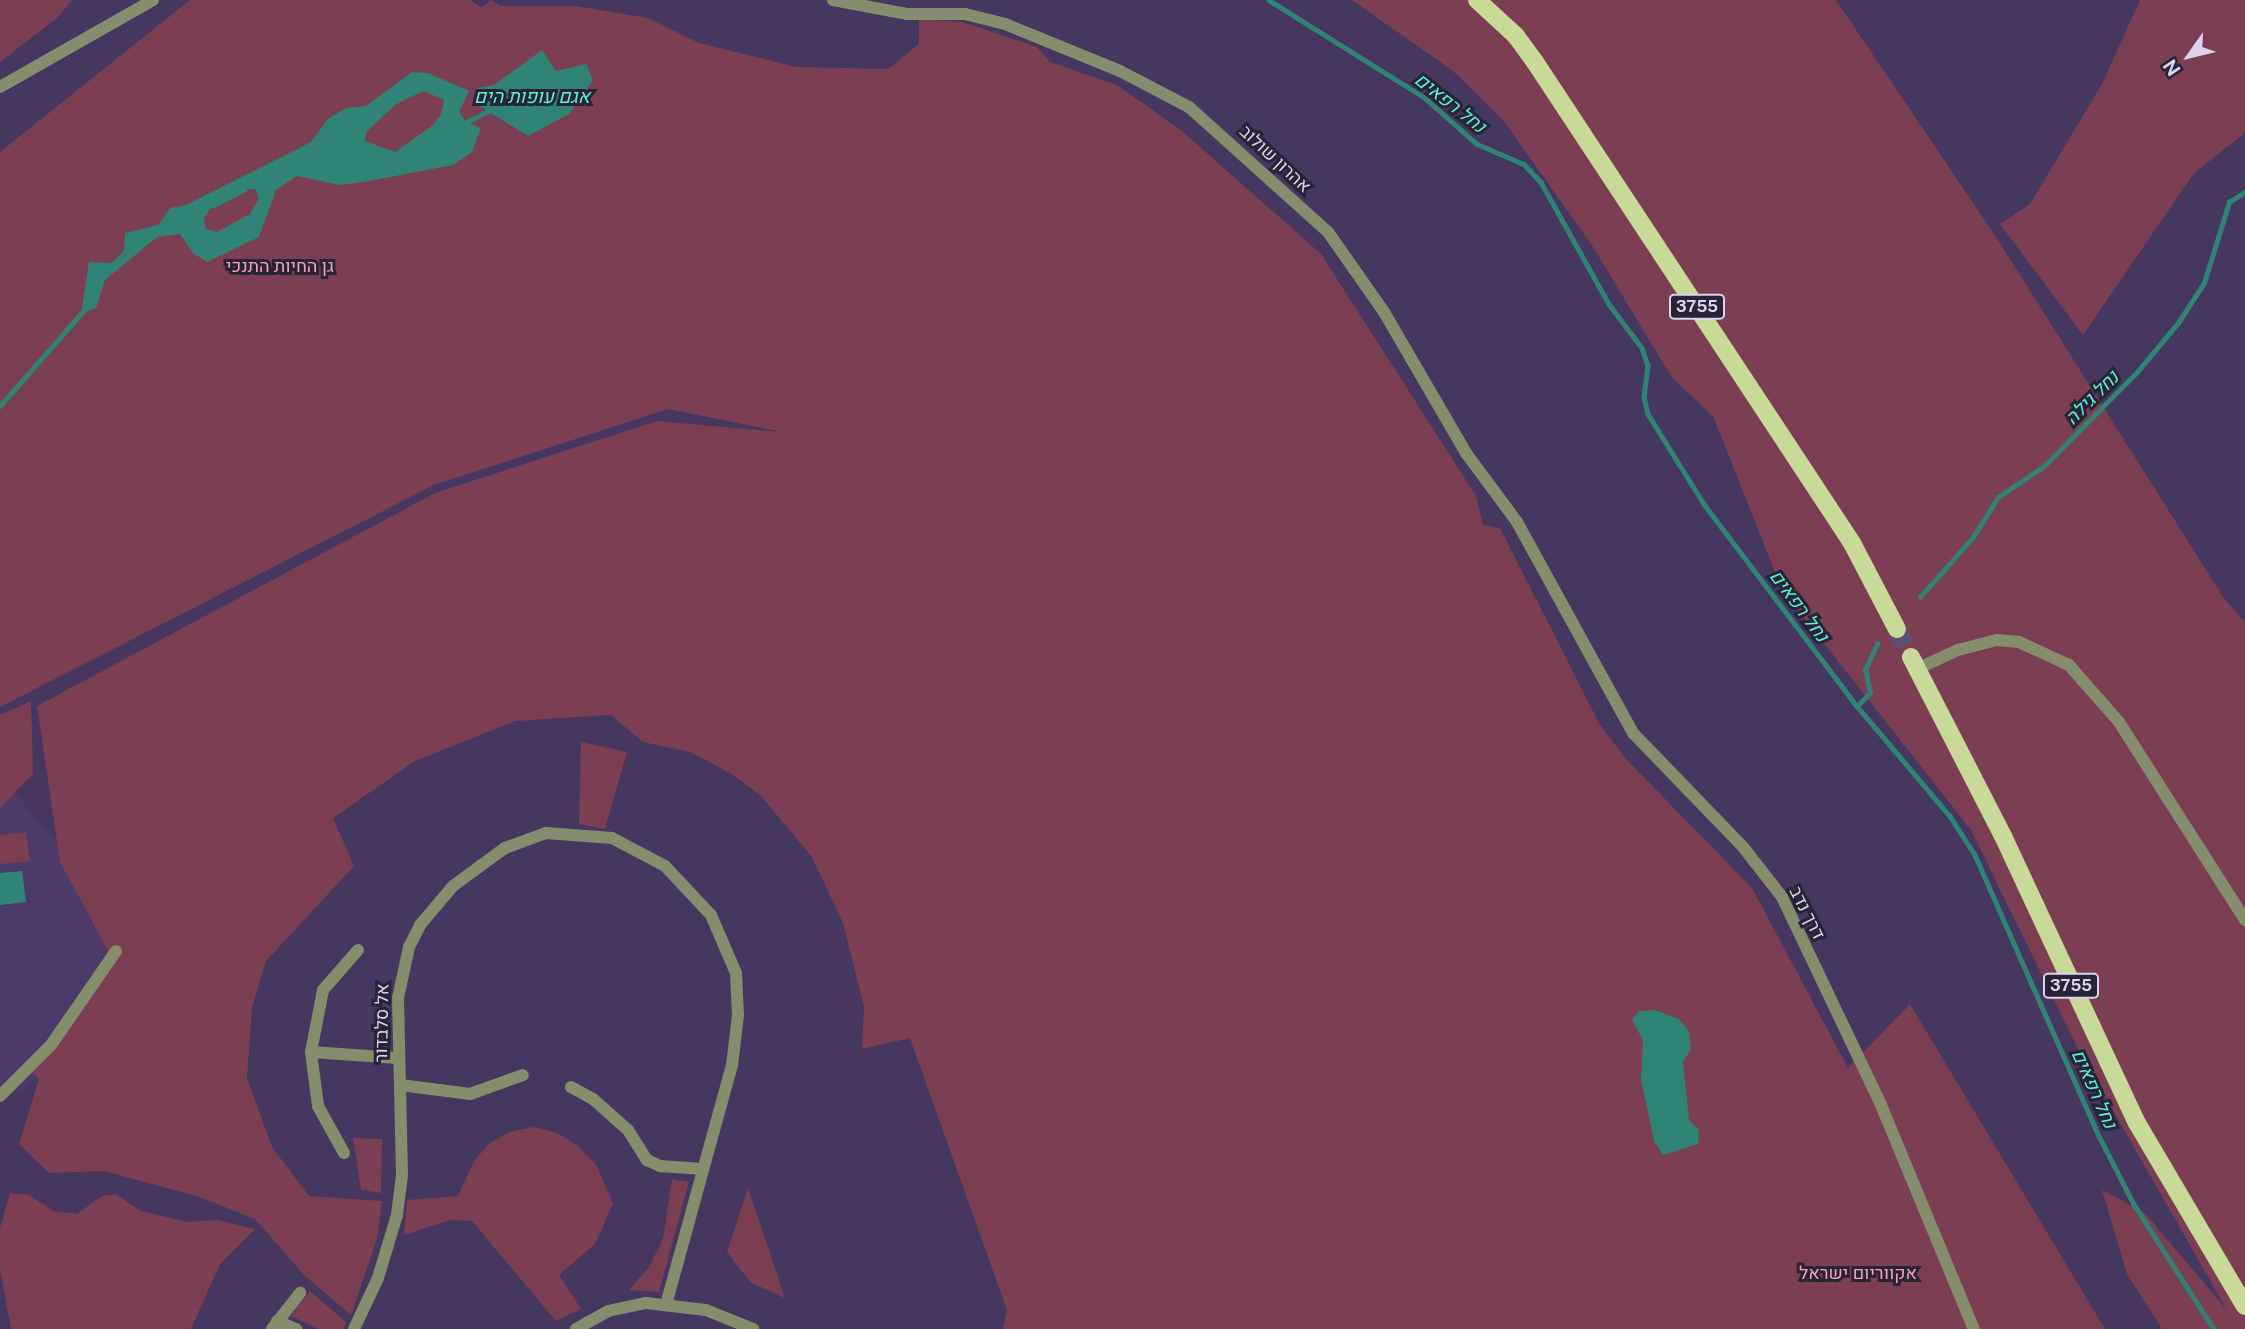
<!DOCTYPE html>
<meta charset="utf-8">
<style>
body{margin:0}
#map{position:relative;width:2245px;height:1329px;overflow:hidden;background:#463760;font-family:"Public Sans",Heebo,sans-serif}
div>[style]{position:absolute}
.built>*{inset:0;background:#4c3a6b}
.green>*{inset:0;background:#7c3e53}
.water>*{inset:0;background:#308476}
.stream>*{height:4.5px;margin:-2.25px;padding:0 2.25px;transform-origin:2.25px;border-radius:2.25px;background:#308476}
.major-tunnel>*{height:18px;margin-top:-9px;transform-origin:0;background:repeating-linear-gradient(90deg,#5c4f75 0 18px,transparent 0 27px)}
.minor>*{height:12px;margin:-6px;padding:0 6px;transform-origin:6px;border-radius:6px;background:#858d6d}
.major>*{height:18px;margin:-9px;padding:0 9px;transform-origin:9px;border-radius:9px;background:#c9d997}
span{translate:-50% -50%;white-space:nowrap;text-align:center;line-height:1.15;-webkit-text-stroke:6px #292336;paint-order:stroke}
.shield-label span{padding:2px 5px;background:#292336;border:2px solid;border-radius:5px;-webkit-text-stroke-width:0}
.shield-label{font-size:16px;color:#dcd4ee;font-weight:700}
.street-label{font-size:18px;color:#dcd4ee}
.park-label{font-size:18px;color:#f8a1bc}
.water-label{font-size:19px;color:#57f2d8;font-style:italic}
.north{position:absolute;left:2154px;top:21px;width:70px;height:70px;-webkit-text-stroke:5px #292336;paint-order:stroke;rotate:236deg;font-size:19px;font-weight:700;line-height:28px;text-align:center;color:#dcd4ee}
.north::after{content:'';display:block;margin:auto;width:24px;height:32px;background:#dcd4ee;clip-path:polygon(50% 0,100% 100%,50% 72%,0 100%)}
</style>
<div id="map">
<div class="built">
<i style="clip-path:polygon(10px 787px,140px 942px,25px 1089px,0 1097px,0 797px)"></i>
</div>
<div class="green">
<i style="clip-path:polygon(0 0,72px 0,57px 18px,0 62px)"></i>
<i style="clip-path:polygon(190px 0,470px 0,481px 8px,491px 0,500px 6px,576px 6px,648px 18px,699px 43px,796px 67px,888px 69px,919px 44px,919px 19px,962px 22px,1037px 47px,1050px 62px,1117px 85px,1182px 131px,1321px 254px,1476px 496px,1483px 525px,1500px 528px,1600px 725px,1626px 759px,1752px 888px,1848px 1068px,1910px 1004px,2105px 1329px,1003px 1329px,1007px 1310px,910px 1038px,862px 1049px,864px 1007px,843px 923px,812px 857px,761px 796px,730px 773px,690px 752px,643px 742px,611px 715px,515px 721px,415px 761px,333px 818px,354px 866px,266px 961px,252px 1007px,247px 1078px,272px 1147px,309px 1196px,382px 1201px,377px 1239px,351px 1315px,305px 1276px,255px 1219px,197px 1196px,103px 1171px,49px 1173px,19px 1144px,39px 1079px,32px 1072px,65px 1030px,108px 951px,60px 862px,37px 706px,435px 493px,657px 421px,782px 432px,668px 409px,434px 485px,0 707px,0 152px)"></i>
<i style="clip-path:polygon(1352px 0,1836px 0,1996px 237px,2225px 600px,2245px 622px,2245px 1329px,2162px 1329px,2127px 1274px,2102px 1190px,2144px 1212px,2227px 1310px,2078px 1049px,1971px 830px,1782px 590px,1714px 418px,1671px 376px,1593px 247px,1504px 121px,1453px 71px)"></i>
<i style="clip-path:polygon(2140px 0,2245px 0,2245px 133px,2194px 173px,2083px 335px,2000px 224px,2030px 204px,2102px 84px)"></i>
<i style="clip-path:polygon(31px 701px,33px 774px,0 808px,0 715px)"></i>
<i style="clip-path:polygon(581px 742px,627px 752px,605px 829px,579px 824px)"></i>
<i style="clip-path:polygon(26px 832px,30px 861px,0 864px,0 835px)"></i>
<i style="clip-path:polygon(534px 1127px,557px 1133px,578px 1146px,597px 1166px,613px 1204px,595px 1244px,559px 1275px,581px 1309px,556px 1321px,472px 1221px,450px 1220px,404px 1235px,407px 1200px,458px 1196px,474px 1161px,489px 1144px,509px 1132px)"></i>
<i style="clip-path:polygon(353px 1138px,382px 1139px,381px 1193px,361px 1190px)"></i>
<i style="clip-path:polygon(672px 1179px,689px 1182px,659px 1292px,629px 1290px,649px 1267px,663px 1239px)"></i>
<i style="clip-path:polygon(748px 1188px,785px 1298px,750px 1282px,727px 1252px)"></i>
<i style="clip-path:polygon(10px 1193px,29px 1195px,54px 1211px,77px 1214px,102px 1196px,116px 1194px,141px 1211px,188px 1222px,217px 1220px,255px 1229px,220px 1264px,191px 1329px,11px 1329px,0 1269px,0 1228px)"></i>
<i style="clip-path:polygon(310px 1291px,346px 1322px,344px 1329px,318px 1329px,291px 1316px)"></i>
</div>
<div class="water">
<i style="clip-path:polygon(542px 50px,556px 71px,586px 64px,593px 80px,569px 114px,528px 136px,478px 105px,477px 88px,494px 85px)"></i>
<i style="clip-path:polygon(evenodd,412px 72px,428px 73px,469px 91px,459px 112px,466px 122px,481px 128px,472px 152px,453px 165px,369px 181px,340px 185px,297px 176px,276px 190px,259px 237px,207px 262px,193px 253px,180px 234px,157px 237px,105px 280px,96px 308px,81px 314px,89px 262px,111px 263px,124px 251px,125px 233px,158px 225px,170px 208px,186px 205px,311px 142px,328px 119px,346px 108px,366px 106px,412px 72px,423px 91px,444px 100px,441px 114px,432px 126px,395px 152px,365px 141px,366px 132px,395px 105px,423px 91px,412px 72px,249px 189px,255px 189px,259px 198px,250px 214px,217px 232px,206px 229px,204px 218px,210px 209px,249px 189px)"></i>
<i style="clip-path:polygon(22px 871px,26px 902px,0 905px,0 873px)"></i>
<i style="clip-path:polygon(1655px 1010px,1679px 1019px,1689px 1032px,1691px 1049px,1683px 1062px,1689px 1120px,1699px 1130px,1698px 1144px,1663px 1155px,1654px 1141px,1641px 1079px,1643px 1040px,1632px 1020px,1639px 1011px)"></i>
</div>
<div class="stream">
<i style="left:1269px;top:0;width:184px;rotate:32.1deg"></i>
<i style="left:1425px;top:98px;width:69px;rotate:41.5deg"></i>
<i style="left:1477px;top:144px;width:51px;rotate:23.1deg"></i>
<i style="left:1524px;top:164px;width:25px;rotate:47deg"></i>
<i style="left:1541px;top:182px;width:140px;rotate:60.9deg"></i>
<i style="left:1609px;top:304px;width:55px;rotate:53.1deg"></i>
<i style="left:1642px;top:348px;width:18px;rotate:71deg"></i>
<i style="left:1648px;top:365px;width:32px;rotate:97deg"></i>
<i style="left:1644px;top:397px;width:17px;rotate:77deg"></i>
<i style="left:1648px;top:414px;width:106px;rotate:58.1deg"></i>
<i style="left:1704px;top:504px;width:253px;rotate:52.9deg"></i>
<i style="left:1857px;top:706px;width:144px;rotate:49.8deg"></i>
<i style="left:1950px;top:816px;width:46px;rotate:57.3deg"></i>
<i style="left:1975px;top:855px;width:307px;rotate:66.2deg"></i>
<i style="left:2099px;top:1136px;width:79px;rotate:62.8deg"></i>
<i style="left:2135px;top:1206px;width:146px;rotate:57.3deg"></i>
<i style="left:462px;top:124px;width:32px;rotate:-26deg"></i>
<i style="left:214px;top:205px;width:34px;rotate:-27deg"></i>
<i style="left:0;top:406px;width:128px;rotate:-48.8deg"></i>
<i style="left:1920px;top:597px;width:80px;rotate:-48.5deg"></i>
<i style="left:1973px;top:537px;width:47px;rotate:-58deg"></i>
<i style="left:1998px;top:497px;width:55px;rotate:-34deg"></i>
<i style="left:2044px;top:466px;width:132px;rotate:-45.3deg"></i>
<i style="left:2137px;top:372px;width:64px;rotate:-50.1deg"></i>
<i style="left:2178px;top:323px;width:48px;rotate:-57deg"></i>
<i style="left:2204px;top:283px;width:85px;rotate:-72.8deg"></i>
<i style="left:2229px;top:202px;width:19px;rotate:-32deg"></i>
<i style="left:1857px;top:706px;width:18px;rotate:-45deg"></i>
<i style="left:1870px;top:693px;width:24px;rotate:-102deg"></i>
<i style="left:1865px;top:670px;width:29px;rotate:-65deg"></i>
</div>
<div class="major-tunnel">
<i style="left:1897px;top:629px;width:31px;rotate:63deg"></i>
</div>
<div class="minor">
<i style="left:833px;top:0;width:75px;rotate:10.7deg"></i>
<i style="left:907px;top:14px;width:58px"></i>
<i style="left:965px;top:14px;width:41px;rotate:14deg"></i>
<i style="left:1005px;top:24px;width:124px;rotate:22.2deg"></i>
<i style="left:1120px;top:71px;width:78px;rotate:27.6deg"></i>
<i style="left:1189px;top:107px;width:187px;rotate:42deg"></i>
<i style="left:1328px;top:232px;width:98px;rotate:55deg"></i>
<i style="left:1384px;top:312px;width:163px;rotate:59.8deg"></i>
<i style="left:1466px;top:453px;width:86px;rotate:53.5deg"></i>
<i style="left:1517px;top:522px;width:241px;rotate:61.2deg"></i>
<i style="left:1633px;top:733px;width:158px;rotate:46deg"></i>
<i style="left:1743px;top:847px;width:63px;rotate:52deg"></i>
<i style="left:1782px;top:897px;width:230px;rotate:64.5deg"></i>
<i style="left:1881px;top:1105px;width:243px;rotate:67.5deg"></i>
<i style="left:0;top:87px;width:176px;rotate:-29.6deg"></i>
<i style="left:1917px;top:669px;width:45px;rotate:-24.9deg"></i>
<i style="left:1958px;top:650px;width:40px;rotate:-14.4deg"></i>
<i style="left:1997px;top:640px;width:22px;rotate:5deg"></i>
<i style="left:2019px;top:642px;width:55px;rotate:24.7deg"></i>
<i style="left:2069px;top:665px;width:76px;rotate:48.7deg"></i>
<i style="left:2119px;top:722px;width:235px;rotate:57.5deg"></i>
<i style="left:311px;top:1052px;width:87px;rotate:3.9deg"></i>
<i style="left:400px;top:1085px;width:71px;rotate:7.3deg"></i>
<i style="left:470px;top:1094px;width:56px;rotate:-19.7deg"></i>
<i style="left:571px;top:1087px;width:25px;rotate:29deg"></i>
<i style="left:593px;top:1099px;width:47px;rotate:41.5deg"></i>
<i style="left:628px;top:1130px;width:36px;rotate:58deg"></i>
<i style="left:647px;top:1160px;width:14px;rotate:25deg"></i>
<i style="left:660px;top:1166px;width:43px;rotate:4deg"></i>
<i style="left:0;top:1096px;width:72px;rotate:-45deg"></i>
<i style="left:51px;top:1045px;width:114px;rotate:-55.3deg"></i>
<i style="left:344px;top:1153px;width:54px;rotate:-119deg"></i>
<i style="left:318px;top:1106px;width:54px;rotate:-97.4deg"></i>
<i style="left:311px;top:1052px;width:63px;rotate:-79deg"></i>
<i style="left:323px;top:990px;width:53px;rotate:-48.8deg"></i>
<i style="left:277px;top:1321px;width:21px;rotate:23deg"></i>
<i style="left:272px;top:1329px;width:46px;rotate:-52.1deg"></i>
<i style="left:354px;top:1329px;width:56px;rotate:-64.8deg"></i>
<i style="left:378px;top:1278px;width:66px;rotate:-73.2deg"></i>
<i style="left:397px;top:1215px;width:40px;rotate:-82.9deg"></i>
<i style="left:402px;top:1175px;width:177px;rotate:-91.3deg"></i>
<i style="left:398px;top:998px;width:52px;rotate:-77.8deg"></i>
<i style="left:409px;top:947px;width:25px;rotate:-63deg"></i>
<i style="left:420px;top:925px;width:51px;rotate:-49.8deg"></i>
<i style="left:453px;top:886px;width:64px;rotate:-36.2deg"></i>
<i style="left:505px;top:848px;width:44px;rotate:-20.1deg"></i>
<i style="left:546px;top:833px;width:66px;rotate:4.3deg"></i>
<i style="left:612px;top:838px;width:60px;rotate:27.8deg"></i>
<i style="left:665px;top:866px;width:67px;rotate:46.8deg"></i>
<i style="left:711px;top:915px;width:63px;rotate:66.7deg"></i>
<i style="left:736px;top:973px;width:42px;rotate:87.3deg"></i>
<i style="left:738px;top:1015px;width:50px;rotate:96.8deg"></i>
<i style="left:732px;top:1065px;width:248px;rotate:105.4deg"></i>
<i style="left:576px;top:1329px;width:37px;rotate:-29deg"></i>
<i style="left:608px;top:1311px;width:39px;rotate:-12deg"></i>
<i style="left:646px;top:1303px;width:60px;rotate:6.7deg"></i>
<i style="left:706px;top:1310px;width:51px;rotate:22deg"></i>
</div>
<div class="major">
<i style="left:1477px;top:0;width:53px;rotate:42.7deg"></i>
<i style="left:1516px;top:36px;width:32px;rotate:54deg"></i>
<i style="left:1535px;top:62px;width:576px;rotate:56.61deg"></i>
<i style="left:1852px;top:543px;width:97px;rotate:62.4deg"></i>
<i style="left:1911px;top:657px;width:201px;rotate:62.8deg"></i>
<i style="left:2003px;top:836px;width:317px;rotate:65deg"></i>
<i style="left:2137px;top:1123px;width:212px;rotate:59.5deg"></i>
</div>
<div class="shield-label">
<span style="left:1697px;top:307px">3755</span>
<span style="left:2071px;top:986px">3755</span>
</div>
<div class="street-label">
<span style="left:1275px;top:159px;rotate:43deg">אהרון שולוב</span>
<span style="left:1807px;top:913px;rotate:63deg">דרך נדב</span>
<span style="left:382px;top:1023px;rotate:-89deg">אל סלבדור</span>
</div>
<div class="park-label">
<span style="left:280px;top:266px">גן החיות התנכי</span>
<span style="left:1858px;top:1273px">אקווריום ישראל</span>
</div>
<div class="water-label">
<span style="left:532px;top:97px">אגם עופות הים</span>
<span style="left:1450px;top:103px;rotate:38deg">נחל רפאים</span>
<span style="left:2092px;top:398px;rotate:-45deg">נחל גילה</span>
<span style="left:1799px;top:606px;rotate:53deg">נחל רפאים</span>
<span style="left:2094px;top:1089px;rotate:66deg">נחל רפאים</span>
</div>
<div class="north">N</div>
</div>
